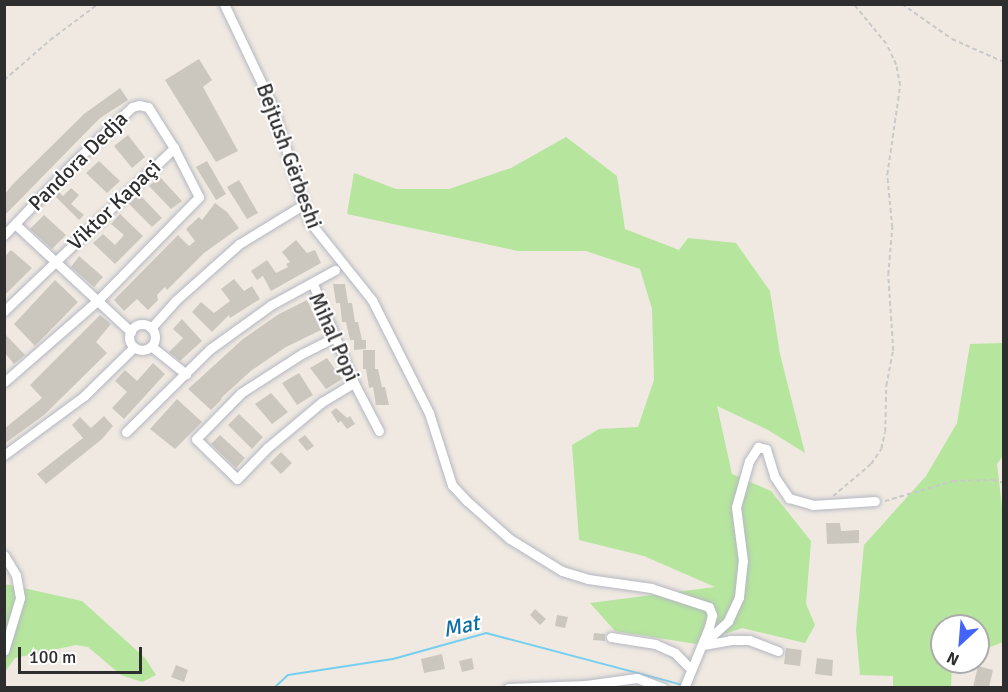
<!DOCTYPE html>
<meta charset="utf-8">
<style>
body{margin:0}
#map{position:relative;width:1008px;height:692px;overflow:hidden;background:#efe9e1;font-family:Signika,sans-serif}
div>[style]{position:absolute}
.green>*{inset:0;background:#b6e59e}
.stream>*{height:2px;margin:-1px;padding:0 1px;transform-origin:1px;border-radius:1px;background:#75cff0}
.building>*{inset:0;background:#cbc7bf}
.path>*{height:1.5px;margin-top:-0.75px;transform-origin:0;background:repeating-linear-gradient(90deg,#c9c9c9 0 4.5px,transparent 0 7.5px)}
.roads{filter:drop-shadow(0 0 2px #b4b7c1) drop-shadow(0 0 2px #b4b7c1)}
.minor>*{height:9px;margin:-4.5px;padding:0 4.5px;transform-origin:4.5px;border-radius:4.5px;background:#fff}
.minor>.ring{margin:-4.5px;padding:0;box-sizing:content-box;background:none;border:9px solid #fff;border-radius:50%}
span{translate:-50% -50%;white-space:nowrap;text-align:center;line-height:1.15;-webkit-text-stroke:4.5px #fff;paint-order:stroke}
.street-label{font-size:21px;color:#2e2e2e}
.water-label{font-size:22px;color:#0d6fa3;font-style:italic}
.frame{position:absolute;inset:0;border:6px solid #2e2e2e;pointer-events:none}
.north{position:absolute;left:930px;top:614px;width:60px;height:60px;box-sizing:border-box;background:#fff;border:2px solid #ababab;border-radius:50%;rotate:206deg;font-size:16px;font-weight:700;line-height:24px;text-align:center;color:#2e2e2e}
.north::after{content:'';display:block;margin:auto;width:21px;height:27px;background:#4264fb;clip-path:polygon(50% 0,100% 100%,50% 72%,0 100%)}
.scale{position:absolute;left:18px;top:647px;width:124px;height:27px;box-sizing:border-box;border:3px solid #2e2e2e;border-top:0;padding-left:8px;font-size:18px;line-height:21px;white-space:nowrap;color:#2e2e2e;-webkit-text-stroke:4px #fff;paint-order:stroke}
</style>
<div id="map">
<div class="green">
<i style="clip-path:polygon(566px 137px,617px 176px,625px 229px,679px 250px,688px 238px,736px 243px,770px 291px,780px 354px,805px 453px,768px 430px,717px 406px,732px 474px,771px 491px,811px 541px,806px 604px,815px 625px,805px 643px,742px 628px,696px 644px,615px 631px,590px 603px,715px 587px,644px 556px,579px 540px,572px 445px,599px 429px,638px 427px,654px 380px,652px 309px,640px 269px,586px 251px,518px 251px,347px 214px,354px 173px,396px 189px,449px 189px,511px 168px)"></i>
<i style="clip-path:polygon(1003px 343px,1003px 456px,997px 464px,1004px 524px,1003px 642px,978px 652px,978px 626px,942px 626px,942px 662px,952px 662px,951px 687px,893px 687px,893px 676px,860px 675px,856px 630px,864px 545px,926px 476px,957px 423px,970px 344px)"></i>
<i style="clip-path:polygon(5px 584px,82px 601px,145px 658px,156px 675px,142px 682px,121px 675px,88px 647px,76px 645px,15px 658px,5px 672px)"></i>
</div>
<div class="stream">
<i style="left:274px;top:688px;width:19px;rotate:-43deg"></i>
<i style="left:288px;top:675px;width:106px;rotate:-8.7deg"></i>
<i style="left:393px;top:659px;width:97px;rotate:-15.6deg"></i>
<i style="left:486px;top:633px;width:204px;rotate:14.8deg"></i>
</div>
<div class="building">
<i style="clip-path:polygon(199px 59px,212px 80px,203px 87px,238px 151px,216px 162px,165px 80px)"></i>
<i style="clip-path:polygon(120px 88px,128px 100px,100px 118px,4px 216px,4px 195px,13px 184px,84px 114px)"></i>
<i style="clip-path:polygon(128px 135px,145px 157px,132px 168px,114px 146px)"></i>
<i style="clip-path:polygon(99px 161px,120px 181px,107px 193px,86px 173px)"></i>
<i style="clip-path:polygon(207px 161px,226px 194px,216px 200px,196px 167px)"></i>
<i style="clip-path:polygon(160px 177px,182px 201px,171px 209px,149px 186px)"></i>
<i style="clip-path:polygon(239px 180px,258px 213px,247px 219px,227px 187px)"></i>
<i style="clip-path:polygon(71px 188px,79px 195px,71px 204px,84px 215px,79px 220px,55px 196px,59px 192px,63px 196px)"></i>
<i style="clip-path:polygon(139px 194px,162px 218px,152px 227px,129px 204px)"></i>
<i style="clip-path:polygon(215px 203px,227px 212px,239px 228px,204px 253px,167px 290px,165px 287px,157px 295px,158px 300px,148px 310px,137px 299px,124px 311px,114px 300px,178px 235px,189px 246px,195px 241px,186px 229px,199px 217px,202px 220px)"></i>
<i style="clip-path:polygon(120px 214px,143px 236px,115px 264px,93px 243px,103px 234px,115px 245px,124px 235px,111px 224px)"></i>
<i style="clip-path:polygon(44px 215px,66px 235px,52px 249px,30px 229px)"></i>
<i style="clip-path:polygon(296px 240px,307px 253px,315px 250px,321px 263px,271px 291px,263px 276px,257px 280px,251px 271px,267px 260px,276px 273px,288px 267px,286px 264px,290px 262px,282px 252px)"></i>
<i style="clip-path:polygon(11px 250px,32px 268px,4px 296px,4px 257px)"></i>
<i style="clip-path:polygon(79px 256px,103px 277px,94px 287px,71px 267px)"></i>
<i style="clip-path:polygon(234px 279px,244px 291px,252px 286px,260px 299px,230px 318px,229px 315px,212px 332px,192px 312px,201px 302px,214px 313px,230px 301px,221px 289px)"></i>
<i style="clip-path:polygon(55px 280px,78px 302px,35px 346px,14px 324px)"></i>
<i style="clip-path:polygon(333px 284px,345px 284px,348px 303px,352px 303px,355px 322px,358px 322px,362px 340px,366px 340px,366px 349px,354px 350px,354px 340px,350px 340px,346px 322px,342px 322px,340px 303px,336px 303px)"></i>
<i style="clip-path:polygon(307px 300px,321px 330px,286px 347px,252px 370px,221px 398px,222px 399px,211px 410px,188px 389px,243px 339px,279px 314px)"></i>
<i style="clip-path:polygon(100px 315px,111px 324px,96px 342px,107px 353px,44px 415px,4px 444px,4px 429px,42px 398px,30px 385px)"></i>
<i style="clip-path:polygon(182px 319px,202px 341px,180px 361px,169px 352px,183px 338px,173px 329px)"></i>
<i style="clip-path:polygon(4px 333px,25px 355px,14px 364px,4px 352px)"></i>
<i style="clip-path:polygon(363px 350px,375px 350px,375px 369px,378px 369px,382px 387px,385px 387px,389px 405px,376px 405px,373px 387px,369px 388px,366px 369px,363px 369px)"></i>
<i style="clip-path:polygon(327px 358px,342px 379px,326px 389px,310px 368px)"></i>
<i style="clip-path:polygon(153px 363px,165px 374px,124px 419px,112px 408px,127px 392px,115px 381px,125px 370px,137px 381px)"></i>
<i style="clip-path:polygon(299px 373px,313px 395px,297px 405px,282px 383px)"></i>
<i style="clip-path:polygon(271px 393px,288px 412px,272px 424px,255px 404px)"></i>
<i style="clip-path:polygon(177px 399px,202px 422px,175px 449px,150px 429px)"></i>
<i style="clip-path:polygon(336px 408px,347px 418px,350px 416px,355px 424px,347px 429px,341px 421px,338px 423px,331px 412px)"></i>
<i style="clip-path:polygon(239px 414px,263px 437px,252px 449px,228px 425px)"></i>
<i style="clip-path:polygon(104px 416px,113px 426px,102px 439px,46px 484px,37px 474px,83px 438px,72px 425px,80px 417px,91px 428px)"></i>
<i style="clip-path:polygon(220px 435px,245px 458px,236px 468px,211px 444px)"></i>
<i style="clip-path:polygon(305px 435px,314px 446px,307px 451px,298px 440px)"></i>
<i style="clip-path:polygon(281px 452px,292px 463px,281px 474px,270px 463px)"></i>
<i style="clip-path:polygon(826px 523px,840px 523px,841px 531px,859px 530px,859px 543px,827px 544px)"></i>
<i style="clip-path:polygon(535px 609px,546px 619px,540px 625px,530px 615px)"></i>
<i style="clip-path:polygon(557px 615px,568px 617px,565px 628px,555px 626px)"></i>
<i style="clip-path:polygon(594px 633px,605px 634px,605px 641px,593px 640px)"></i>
<i style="clip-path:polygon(786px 648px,802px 650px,800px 666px,784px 664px)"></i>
<i style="clip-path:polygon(442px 654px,445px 669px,424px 673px,421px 659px)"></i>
<i style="clip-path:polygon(472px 658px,474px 669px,462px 672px,459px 661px)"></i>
<i style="clip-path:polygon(817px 658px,833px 660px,832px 676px,815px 674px)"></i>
<i style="clip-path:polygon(176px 665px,188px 670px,184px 682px,171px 677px)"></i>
<i style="clip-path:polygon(978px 666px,993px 670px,989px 687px,973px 687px)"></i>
</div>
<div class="path">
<i style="left:902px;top:4px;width:61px;rotate:35deg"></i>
<i style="left:952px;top:39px;width:57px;rotate:23.9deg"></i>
<i style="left:4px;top:80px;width:61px;rotate:-41deg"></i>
<i style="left:50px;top:40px;width:60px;rotate:-36.9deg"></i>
<i style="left:833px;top:496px;width:50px;rotate:-40.1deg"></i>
<i style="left:871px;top:464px;width:18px;rotate:-56deg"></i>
<i style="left:881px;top:449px;width:17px;rotate:-77deg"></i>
<i style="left:885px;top:432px;width:46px;rotate:-88.8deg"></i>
<i style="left:886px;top:386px;width:36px;rotate:-79deg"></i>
<i style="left:893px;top:351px;width:76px;rotate:-93.8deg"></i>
<i style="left:888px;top:275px;width:47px;rotate:-85.1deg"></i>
<i style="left:892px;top:228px;width:53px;rotate:-95.4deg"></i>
<i style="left:887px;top:175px;width:90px;rotate:-81.7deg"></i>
<i style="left:900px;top:86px;width:21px;rotate:-101deg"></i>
<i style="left:896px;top:65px;width:23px;rotate:-115deg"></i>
<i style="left:886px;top:44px;width:52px;rotate:-129.5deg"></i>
<i style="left:885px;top:501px;width:71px;rotate:-16.4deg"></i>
<i style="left:953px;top:481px;width:40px;rotate:-1.4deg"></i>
<i style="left:993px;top:480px;width:11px;rotate:15deg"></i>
</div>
<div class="roads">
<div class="minor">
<i style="left:224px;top:4px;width:112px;rotate:64.6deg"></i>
<i style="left:272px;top:105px;width:122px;rotate:72.3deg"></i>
<i style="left:309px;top:221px;width:101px;rotate:51.4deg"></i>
<i style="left:372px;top:300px;width:127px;rotate:63.2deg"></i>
<i style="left:429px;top:413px;width:76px;rotate:72.3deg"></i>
<i style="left:452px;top:485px;width:22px;rotate:47deg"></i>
<i style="left:467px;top:501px;width:57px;rotate:41.5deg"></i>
<i style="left:510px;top:539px;width:61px;rotate:31.6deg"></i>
<i style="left:562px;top:571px;width:27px;rotate:17deg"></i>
<i style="left:588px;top:579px;width:64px;rotate:8.1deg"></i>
<i style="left:651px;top:588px;width:61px;rotate:18.1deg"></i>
<i style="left:709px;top:607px;width:9px;rotate:69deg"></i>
<i style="left:712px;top:615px;width:12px;rotate:104deg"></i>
<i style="left:709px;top:627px;width:66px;rotate:112.3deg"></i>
<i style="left:16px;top:225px;width:157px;rotate:42.9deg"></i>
<i style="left:4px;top:235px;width:100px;rotate:-46.2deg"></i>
<i style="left:73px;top:163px;width:81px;rotate:-43.5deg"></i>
<i style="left:132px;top:107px;width:7px;rotate:-16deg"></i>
<i style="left:139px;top:105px;width:9px;rotate:13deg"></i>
<i style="left:148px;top:107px;width:49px;rotate:57.6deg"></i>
<i style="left:174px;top:148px;width:55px;rotate:63deg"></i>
<i style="left:199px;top:197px;width:146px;rotate:134.4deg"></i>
<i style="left:97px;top:301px;width:123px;rotate:138.9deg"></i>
<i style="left:313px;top:284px;width:107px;rotate:67.5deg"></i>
<i style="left:354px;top:383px;width:54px;rotate:62.5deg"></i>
<i style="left:4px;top:311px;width:236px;rotate:-43.8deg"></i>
<i class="ring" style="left:129px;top:324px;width:17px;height:17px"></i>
<i style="left:151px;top:328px;width:36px;rotate:-48deg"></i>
<i style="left:175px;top:301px;width:86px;rotate:-41.7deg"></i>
<i style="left:239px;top:244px;width:75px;rotate:-31.4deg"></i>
<i style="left:335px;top:337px;width:36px;rotate:153deg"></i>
<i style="left:303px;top:353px;width:74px;rotate:147.2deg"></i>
<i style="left:241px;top:393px;width:64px;rotate:134.4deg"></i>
<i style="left:196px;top:439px;width:57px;rotate:44.3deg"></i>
<i style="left:237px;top:479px;width:43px;rotate:-45.9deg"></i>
<i style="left:267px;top:448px;width:72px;rotate:-39.9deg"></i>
<i style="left:322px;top:402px;width:37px;rotate:-31deg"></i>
<i style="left:151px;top:346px;width:45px;rotate:38.7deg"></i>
<i style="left:126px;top:432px;width:118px;rotate:-44.7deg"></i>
<i style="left:210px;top:349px;width:75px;rotate:-35.8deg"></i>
<i style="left:271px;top:305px;width:73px;rotate:-28.7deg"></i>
<i style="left:4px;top:455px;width:99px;rotate:-36.4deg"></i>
<i style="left:84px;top:396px;width:70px;rotate:-44.4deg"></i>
<i style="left:4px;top:555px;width:23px;rotate:59deg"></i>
<i style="left:16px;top:575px;width:23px;rotate:80deg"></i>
<i style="left:20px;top:598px;width:55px;rotate:106.8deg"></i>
<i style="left:611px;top:637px;width:45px;rotate:9deg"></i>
<i style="left:655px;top:644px;width:22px;rotate:24deg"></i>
<i style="left:675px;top:653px;width:21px;rotate:45deg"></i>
<i style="left:705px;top:642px;width:31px;rotate:-42deg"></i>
<i style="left:728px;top:621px;width:26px;rotate:-65deg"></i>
<i style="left:739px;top:597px;width:36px;rotate:-84deg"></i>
<i style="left:743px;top:561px;width:54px;rotate:-97.4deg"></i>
<i style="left:736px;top:507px;width:48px;rotate:-74.2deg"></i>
<i style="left:749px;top:461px;width:17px;rotate:-57deg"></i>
<i style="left:758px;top:447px;width:8px;rotate:14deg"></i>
<i style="left:766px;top:449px;width:28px;rotate:73deg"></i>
<i style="left:774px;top:476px;width:27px;rotate:56deg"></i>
<i style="left:789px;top:498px;width:25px;rotate:16deg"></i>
<i style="left:813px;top:505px;width:62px;rotate:-3.7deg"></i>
<i style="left:703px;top:645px;width:27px;rotate:-10deg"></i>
<i style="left:730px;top:640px;width:19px"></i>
<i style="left:749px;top:640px;width:31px;rotate:21deg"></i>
<i style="left:508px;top:688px;width:78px;rotate:-2.2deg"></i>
<i style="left:586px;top:685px;width:51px;rotate:-7.8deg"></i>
<i style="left:637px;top:678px;width:28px;rotate:21deg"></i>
</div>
</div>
<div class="street-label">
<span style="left:289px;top:156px;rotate:70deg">Bejtush Gërbeshi</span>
<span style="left:78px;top:161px;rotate:-45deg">Pandora Dedja</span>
<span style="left:114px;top:205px;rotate:-44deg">Viktor Kapaçi</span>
<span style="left:334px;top:337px;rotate:66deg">Mihal Popi</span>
</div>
<div class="water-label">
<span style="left:461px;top:626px;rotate:-12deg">Mat</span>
</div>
<div class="frame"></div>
<div class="north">N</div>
<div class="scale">100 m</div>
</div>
